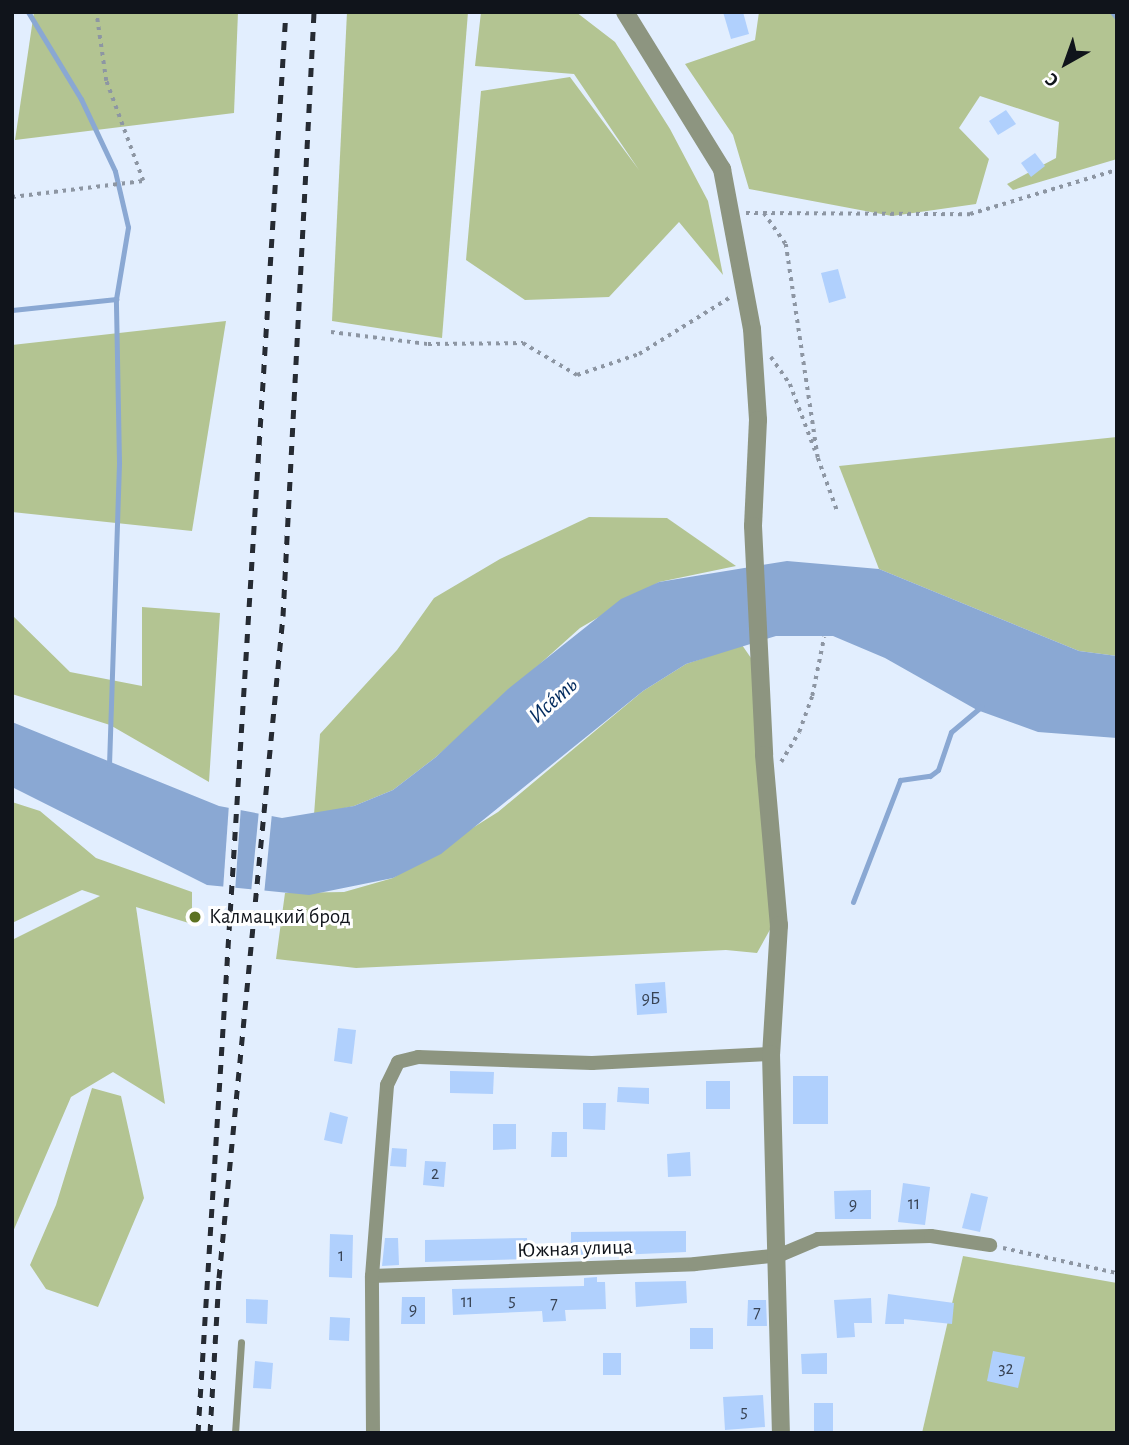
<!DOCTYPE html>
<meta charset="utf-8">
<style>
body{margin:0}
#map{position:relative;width:1129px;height:1445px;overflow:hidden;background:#e2eefe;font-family:"Alegreya Sans",sans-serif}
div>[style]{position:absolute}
.green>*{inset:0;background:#b3c492}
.water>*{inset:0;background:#8aa8d3}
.pier>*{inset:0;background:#e2eefe}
.stream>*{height:5px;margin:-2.5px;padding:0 2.5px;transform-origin:2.5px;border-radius:2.5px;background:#8aa8d3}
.building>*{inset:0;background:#b0d0fd}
.path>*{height:3.5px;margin-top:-1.75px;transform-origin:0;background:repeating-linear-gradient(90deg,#8d96a3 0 3.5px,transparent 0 8.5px)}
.service>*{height:7px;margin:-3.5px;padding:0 3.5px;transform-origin:3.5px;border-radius:3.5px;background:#8d9580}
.minor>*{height:14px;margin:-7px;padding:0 7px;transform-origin:7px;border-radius:7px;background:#8d9580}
.tertiary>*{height:18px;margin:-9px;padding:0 9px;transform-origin:9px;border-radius:9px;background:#8d9580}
.rail>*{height:5px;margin-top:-2.5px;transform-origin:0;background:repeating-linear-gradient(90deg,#262b33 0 9px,transparent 0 18px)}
.dots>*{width:19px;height:19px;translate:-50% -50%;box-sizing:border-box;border:4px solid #fff;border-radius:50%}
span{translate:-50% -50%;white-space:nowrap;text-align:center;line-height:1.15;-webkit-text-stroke:6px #fff;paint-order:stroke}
.number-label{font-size:18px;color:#384354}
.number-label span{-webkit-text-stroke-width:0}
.poi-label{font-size:21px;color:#10141b}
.left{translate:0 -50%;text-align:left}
.street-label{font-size:21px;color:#10141b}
.water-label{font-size:23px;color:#022b5e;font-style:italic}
.frame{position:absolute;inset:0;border:14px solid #10141b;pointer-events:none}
.north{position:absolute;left:1031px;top:28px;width:70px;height:70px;-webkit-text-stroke:5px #fff;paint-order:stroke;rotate:220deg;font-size:19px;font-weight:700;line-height:28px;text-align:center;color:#10141b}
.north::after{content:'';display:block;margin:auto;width:24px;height:32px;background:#10141b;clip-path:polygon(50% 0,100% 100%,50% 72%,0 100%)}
</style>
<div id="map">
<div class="green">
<i style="clip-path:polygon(34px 12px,238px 12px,234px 113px,15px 140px)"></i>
<i style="clip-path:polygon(347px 12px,468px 12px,442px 338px,332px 321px)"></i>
<i style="clip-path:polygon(481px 12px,576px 12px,615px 42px,670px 129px,708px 201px,723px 275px,679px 222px,609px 297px,525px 300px,466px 260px,481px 91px,570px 77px,639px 170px,574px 74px,475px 66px)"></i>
<i style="clip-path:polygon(759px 12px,1117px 12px,1117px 159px,1013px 190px,1007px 184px,1056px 158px,1059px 122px,980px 96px,959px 128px,989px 159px,976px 204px,892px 216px,749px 189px,733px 135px,685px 64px,755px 40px)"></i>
<i style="clip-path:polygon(226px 321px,192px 531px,12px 512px,12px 345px)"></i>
<i style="clip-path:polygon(1117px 437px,1117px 656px,1079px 651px,879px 569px,839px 466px)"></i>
<i style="clip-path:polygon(589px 517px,667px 518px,736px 566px,659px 582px,580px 628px,436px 757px,393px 790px,354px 806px,314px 815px,320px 734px,397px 650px,434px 598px,500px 559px)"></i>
<i style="clip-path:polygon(142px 607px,220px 613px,209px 782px,110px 725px,12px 694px,12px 615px,70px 672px,142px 686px)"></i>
<i style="clip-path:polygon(742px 645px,760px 671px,772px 926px,757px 953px,726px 950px,356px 968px,276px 959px,285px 893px,344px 892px,393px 878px,498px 812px,643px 691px,686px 664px)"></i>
<i style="clip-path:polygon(12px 802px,40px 811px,96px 858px,192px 892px,192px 924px,136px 907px,165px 1104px,113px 1072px,71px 1097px,12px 1234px,12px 940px,100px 896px,82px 890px,12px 923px)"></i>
<i style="clip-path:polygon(92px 1088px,121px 1096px,144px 1198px,98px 1307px,46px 1289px,30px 1265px,56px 1205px)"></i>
<i style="clip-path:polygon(963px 1256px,1117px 1283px,1117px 1433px,922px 1433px)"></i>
</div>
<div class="water">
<i style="clip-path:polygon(787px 561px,879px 569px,1079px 651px,1117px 656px,1117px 738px,1038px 732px,977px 710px,885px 658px,833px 636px,776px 636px,686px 664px,643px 691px,441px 854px,393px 878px,309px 895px,207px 885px,12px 787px,12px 722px,219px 806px,282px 818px,354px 806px,393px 790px,436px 757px,508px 689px,621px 599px,659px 582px)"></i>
</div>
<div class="pier">
<i style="clip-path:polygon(229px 804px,241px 806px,235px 892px,223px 890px)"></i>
<i style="clip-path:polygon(259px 810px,272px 813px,264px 895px,251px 893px)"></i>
</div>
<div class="stream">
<i style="left:1112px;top:12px;width:8px;rotate:50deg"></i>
<i style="left:12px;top:310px;width:105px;rotate:-6deg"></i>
<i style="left:116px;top:299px;width:73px;rotate:-80.5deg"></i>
<i style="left:128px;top:227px;width:57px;rotate:-103.1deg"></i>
<i style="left:115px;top:171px;width:80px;rotate:-115.3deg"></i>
<i style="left:81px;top:99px;width:102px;rotate:-121.3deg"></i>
<i style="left:109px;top:765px;width:303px;rotate:-88.1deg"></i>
<i style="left:119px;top:462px;width:163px;rotate:-91.1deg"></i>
<i style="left:853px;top:902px;width:131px;rotate:-68.9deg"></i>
<i style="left:900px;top:780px;width:30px;rotate:-8deg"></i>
<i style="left:930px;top:776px;width:10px;rotate:-37deg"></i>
<i style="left:938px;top:770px;width:40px;rotate:-71.1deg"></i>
<i style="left:951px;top:732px;width:40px;rotate:-40deg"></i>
</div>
<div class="building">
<i style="clip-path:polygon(723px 12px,743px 12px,749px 34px,731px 39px)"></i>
<i style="clip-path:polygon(1006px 110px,1016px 124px,998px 135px,989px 121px)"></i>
<i style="clip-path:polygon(1035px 153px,1045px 166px,1031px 177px,1021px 163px)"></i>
<i style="clip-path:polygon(838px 269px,846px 298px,829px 303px,821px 273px)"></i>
<i style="clip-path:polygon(665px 982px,667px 1013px,637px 1015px,635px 984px)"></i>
<i style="clip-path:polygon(338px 1028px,356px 1030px,352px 1064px,334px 1061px)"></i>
<i style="clip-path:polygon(450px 1071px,494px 1072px,493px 1094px,450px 1093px)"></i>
<i style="clip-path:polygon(793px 1076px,828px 1076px,828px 1124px,793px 1124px)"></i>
<i style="clip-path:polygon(706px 1081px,730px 1081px,730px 1109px,706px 1109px)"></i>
<i style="clip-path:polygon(618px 1087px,649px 1088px,649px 1104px,617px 1102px)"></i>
<i style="clip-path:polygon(583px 1103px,606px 1103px,605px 1130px,583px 1129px)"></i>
<i style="clip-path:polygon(330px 1112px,348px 1117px,342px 1144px,324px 1140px)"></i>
<i style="clip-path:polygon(493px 1124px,516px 1124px,516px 1149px,493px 1150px)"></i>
<i style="clip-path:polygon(552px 1132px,567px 1132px,567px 1157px,551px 1157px)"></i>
<i style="clip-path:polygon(392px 1148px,407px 1149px,406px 1167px,390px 1166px)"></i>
<i style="clip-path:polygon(690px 1152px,691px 1176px,668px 1177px,667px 1154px)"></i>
<i style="clip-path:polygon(425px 1161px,446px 1162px,444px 1187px,423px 1185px)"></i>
<i style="clip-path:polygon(903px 1183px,930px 1187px,925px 1225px,898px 1222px)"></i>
<i style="clip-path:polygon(871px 1190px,871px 1219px,835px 1219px,834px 1191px)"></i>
<i style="clip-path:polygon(971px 1193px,988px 1197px,980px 1232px,962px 1228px)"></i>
<i style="clip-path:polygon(686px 1231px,686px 1252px,571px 1257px,571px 1232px)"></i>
<i style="clip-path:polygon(330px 1234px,353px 1235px,352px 1278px,329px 1277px)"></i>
<i style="clip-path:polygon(385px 1238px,398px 1238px,399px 1265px,382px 1266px)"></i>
<i style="clip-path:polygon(527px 1238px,528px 1259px,425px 1262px,425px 1240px)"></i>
<i style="clip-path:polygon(597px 1277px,597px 1282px,605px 1282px,606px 1309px,565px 1310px,566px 1321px,543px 1322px,542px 1311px,453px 1315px,452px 1289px,584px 1286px,584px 1278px)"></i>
<i style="clip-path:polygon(686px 1281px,687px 1303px,636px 1307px,635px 1282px)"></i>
<i style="clip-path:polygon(888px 1294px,954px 1303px,952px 1324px,904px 1319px,904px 1324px,885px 1324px)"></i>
<i style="clip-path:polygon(402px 1297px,425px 1297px,425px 1324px,401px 1324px)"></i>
<i style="clip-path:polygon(871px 1298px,872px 1323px,854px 1323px,855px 1337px,837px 1338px,834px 1300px)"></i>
<i style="clip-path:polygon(246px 1299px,268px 1300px,267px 1324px,246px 1323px)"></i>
<i style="clip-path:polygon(748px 1300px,766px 1300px,767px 1326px,747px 1326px)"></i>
<i style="clip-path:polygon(330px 1317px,350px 1318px,349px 1341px,329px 1340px)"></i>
<i style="clip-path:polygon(690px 1328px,713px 1328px,713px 1349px,690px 1349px)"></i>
<i style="clip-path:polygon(993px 1351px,1025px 1357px,1018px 1388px,987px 1381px)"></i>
<i style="clip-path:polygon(603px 1353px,621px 1353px,621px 1375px,603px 1375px)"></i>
<i style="clip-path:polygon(827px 1353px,827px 1374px,802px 1374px,801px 1354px)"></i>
<i style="clip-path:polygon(255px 1361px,273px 1363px,271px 1389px,253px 1388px)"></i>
<i style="clip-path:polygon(763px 1395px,765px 1427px,725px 1430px,723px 1397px)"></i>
<i style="clip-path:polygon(814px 1403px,833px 1403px,833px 1431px,814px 1431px)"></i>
</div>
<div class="path">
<i style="left:12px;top:197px;width:132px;rotate:-7deg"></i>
<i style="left:143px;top:181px;width:107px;rotate:-110.3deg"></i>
<i style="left:106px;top:81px;width:70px;rotate:-98.2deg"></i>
<i style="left:746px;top:213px;width:224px;rotate:0.3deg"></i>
<i style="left:970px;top:214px;width:153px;rotate:-16.7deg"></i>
<i style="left:764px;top:213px;width:38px;rotate:55deg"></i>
<i style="left:786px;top:244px;width:217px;rotate:81.5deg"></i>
<i style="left:331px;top:332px;width:98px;rotate:7.1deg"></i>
<i style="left:428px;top:344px;width:95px;rotate:-0.6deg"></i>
<i style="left:523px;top:343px;width:63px;rotate:30.7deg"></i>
<i style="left:577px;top:375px;width:65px;rotate:-18.7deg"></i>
<i style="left:639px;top:354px;width:106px;rotate:-31.9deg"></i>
<i style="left:771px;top:357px;width:33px;rotate:55deg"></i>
<i style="left:790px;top:384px;width:71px;rotate:69.3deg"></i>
<i style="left:818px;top:458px;width:59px;rotate:70deg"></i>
<i style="left:781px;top:762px;width:35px;rotate:-59deg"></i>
<i style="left:799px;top:732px;width:38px;rotate:-70deg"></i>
<i style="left:812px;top:696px;width:60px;rotate:-78.5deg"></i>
<i style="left:1003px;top:1248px;width:117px;rotate:12.4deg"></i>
</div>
<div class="service">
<i style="left:235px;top:1433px;width:91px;rotate:-86.2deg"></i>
</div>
<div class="minor">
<i style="left:372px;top:1276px;width:323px;rotate:-2.1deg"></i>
<i style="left:695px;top:1264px;width:85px;rotate:-6deg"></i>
<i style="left:780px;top:1255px;width:41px;rotate:-22.8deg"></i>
<i style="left:818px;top:1239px;width:113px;rotate:-1.5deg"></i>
<i style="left:931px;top:1236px;width:60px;rotate:8.7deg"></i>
<i style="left:373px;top:1433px;width:157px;rotate:-90.4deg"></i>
<i style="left:372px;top:1276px;width:192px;rotate:-85.5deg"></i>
<i style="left:387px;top:1085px;width:25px;rotate:-64deg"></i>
<i style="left:398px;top:1062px;width:21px;rotate:-14deg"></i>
<i style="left:418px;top:1057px;width:174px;rotate:2deg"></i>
<i style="left:592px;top:1063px;width:179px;rotate:-2.9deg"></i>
</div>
<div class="tertiary">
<i style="left:625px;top:12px;width:185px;rotate:58.3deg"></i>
<i style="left:722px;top:169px;width:163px;rotate:79.4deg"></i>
<i style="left:752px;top:329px;width:91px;rotate:86.2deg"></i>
<i style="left:758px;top:420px;width:106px;rotate:92.7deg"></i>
<i style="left:753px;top:526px;width:229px;rotate:87.2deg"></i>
<i style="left:764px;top:755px;width:171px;rotate:85deg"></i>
<i style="left:779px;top:925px;width:129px;rotate:93.5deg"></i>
<i style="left:771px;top:1054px;width:379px;rotate:88.5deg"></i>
</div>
<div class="rail">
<i style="left:198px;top:1433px;width:1424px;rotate:-86.46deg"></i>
<i style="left:210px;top:1433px;width:155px;rotate:-86.7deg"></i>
<i style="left:219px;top:1278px;width:665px;rotate:-84.48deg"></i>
<i style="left:283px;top:616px;width:605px;rotate:-87.06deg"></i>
</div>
<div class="dots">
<i style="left:195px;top:917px;background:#5c7222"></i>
</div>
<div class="number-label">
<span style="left:651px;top:999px">9Б</span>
<span style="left:435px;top:1174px">2</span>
<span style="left:914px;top:1204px">11</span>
<span style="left:853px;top:1205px">9</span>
<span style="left:341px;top:1256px">1</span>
<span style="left:512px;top:1301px">5</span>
<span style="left:467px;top:1302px">11</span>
<span style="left:554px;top:1304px">7</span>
<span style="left:413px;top:1310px">9</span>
<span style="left:757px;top:1313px">7</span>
<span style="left:1006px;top:1369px">32</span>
<span style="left:744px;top:1412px">5</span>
</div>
<div class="poi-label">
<span class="left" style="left:209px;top:917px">Калмацкий брод</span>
</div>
<div class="street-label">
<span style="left:575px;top:1249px;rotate:-2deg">Южная улица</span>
</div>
<div class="water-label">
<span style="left:554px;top:701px;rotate:-42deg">Исе́ть</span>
</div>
<div class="frame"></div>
<div class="north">С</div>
</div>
